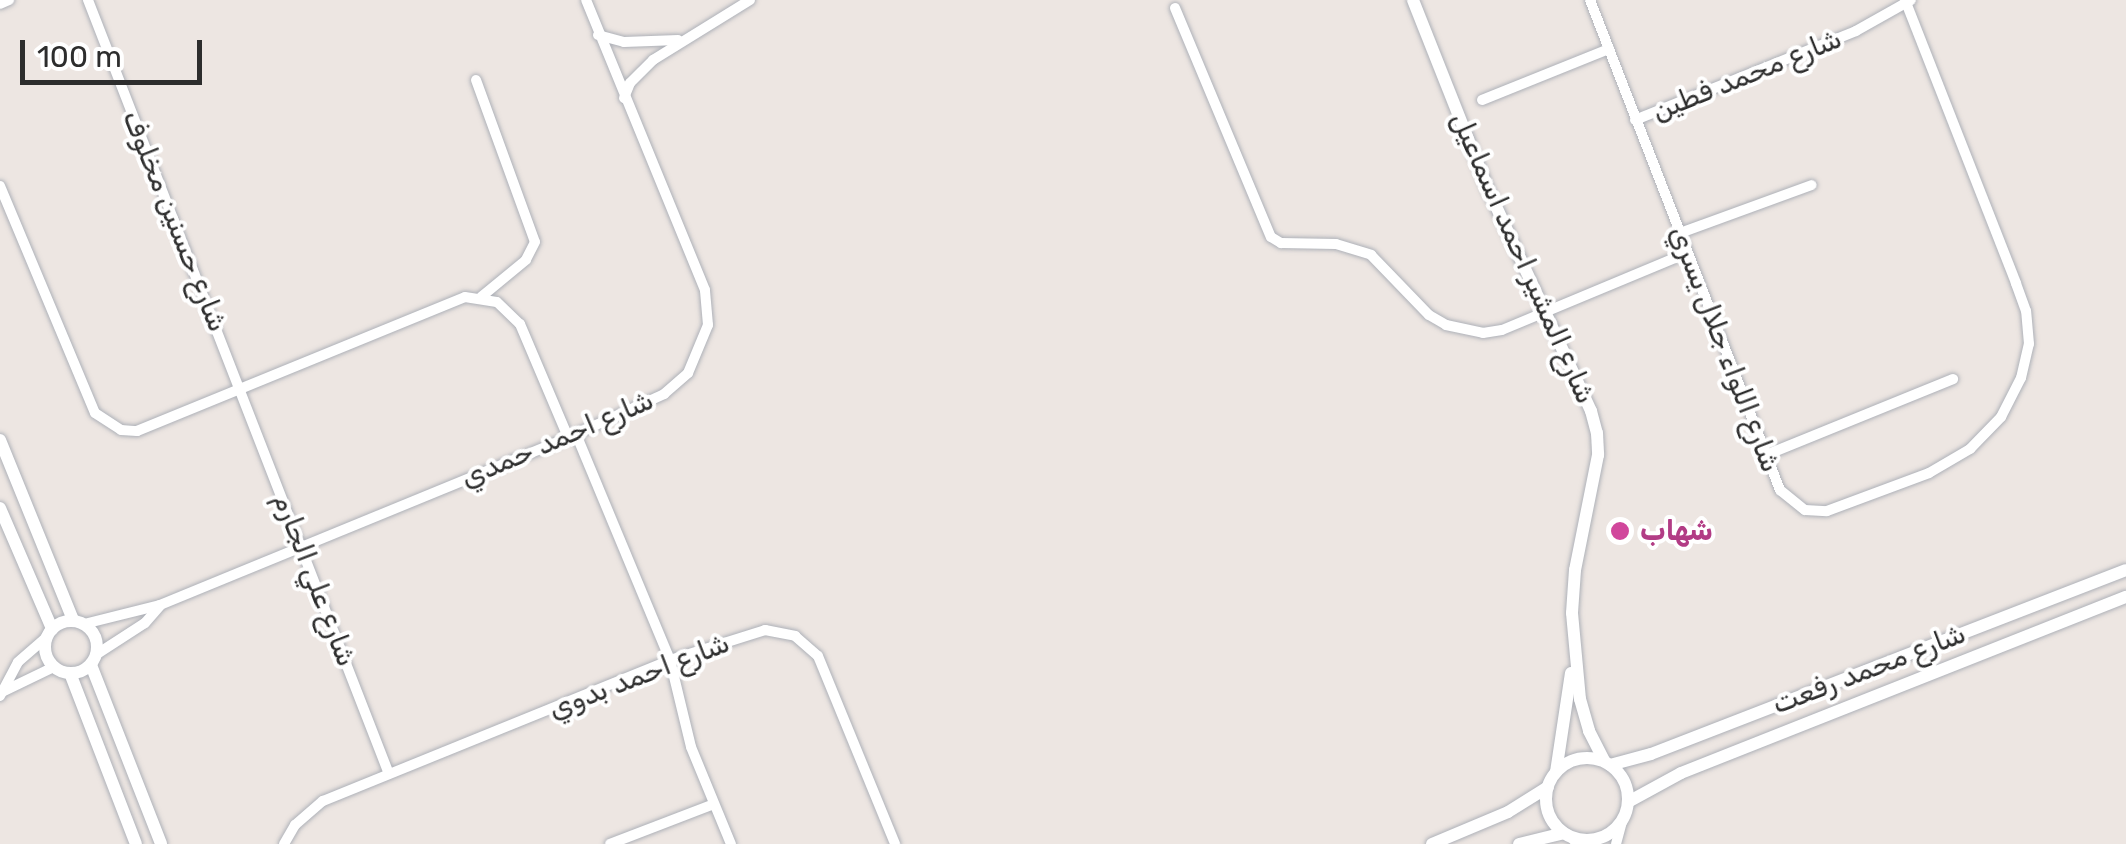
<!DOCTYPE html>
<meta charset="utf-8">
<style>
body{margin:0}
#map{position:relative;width:2126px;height:844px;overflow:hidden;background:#ede6e2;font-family:Rubik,Vazirmatn,sans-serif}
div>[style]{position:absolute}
.roads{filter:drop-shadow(0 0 2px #aeb1b8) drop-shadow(0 0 2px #aeb1b8)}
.minor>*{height:10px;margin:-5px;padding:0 5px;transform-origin:5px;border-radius:5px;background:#fff}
.tertiary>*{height:12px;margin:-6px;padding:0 6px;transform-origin:6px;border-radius:6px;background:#fff}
.tertiary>.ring{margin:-6px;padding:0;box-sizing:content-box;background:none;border:12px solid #fff;border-radius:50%}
.dots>*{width:28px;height:28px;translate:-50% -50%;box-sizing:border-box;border:5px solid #fff;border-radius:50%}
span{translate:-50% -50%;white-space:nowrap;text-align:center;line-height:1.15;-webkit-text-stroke:8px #fff;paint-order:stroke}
.street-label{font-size:28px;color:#2d2d2d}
.hotel-label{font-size:28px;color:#b23c85;font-weight:700}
.left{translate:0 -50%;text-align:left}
.scale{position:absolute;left:20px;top:40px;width:182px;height:45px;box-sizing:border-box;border:5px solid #2d2d2d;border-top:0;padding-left:12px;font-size:30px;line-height:35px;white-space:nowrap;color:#2d2d2d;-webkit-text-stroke:8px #fff;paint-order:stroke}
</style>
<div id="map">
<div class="roads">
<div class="minor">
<i style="left:88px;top:0;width:830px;rotate:68.75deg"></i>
<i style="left:1590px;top:0;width:526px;rotate:68.81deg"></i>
<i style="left:1780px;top:490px;width:32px;rotate:39deg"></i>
<i style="left:1805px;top:510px;width:22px;rotate:3deg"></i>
<i style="left:1827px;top:511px;width:109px;rotate:-20.4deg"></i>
<i style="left:1929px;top:473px;width:48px;rotate:-30.3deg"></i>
<i style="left:1970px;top:449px;width:45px;rotate:-45.9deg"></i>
<i style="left:2001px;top:417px;width:44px;rotate:-62.9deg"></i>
<i style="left:2021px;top:378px;width:35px;rotate:-77deg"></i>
<i style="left:2029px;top:344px;width:33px;rotate:-95deg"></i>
<i style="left:2026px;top:311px;width:30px;rotate:-110deg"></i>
<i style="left:2016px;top:283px;width:304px;rotate:-111.4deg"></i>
<i style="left:0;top:4px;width:10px;rotate:-24deg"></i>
<i style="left:1175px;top:8px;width:248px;rotate:67.3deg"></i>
<i style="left:1271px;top:237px;width:12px;rotate:31deg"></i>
<i style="left:1281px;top:243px;width:55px;rotate:1deg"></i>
<i style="left:1336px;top:244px;width:37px;rotate:17deg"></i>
<i style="left:1371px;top:255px;width:83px;rotate:46deg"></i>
<i style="left:1429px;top:315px;width:20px;rotate:30deg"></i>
<i style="left:1446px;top:325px;width:38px;rotate:12deg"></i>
<i style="left:1483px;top:333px;width:19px;rotate:-9deg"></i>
<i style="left:1502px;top:330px;width:200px;rotate:-22.6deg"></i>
<i style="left:598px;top:35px;width:27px;rotate:15deg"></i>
<i style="left:624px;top:42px;width:54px;rotate:-2.1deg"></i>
<i style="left:476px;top:80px;width:172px;rotate:70deg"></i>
<i style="left:535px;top:242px;width:20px;rotate:117deg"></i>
<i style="left:526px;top:260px;width:58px;rotate:140.6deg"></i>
<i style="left:624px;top:98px;width:16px;rotate:-68deg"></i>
<i style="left:630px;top:83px;width:33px;rotate:-45deg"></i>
<i style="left:653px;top:60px;width:114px;rotate:-31.7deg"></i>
<i style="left:1482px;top:100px;width:137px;rotate:-21.9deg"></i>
<i style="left:1635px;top:120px;width:238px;rotate:-21.9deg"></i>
<i style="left:1856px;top:31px;width:63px;rotate:-29.4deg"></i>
<i style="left:0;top:186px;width:246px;rotate:67.3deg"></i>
<i style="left:95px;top:413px;width:31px;rotate:33deg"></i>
<i style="left:121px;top:430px;width:16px;rotate:4deg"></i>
<i style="left:137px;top:431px;width:354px;rotate:-22.2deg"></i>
<i style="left:465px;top:297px;width:32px;rotate:9deg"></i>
<i style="left:497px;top:302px;width:32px;rotate:44deg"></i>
<i style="left:520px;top:324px;width:123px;rotate:67deg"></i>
<i style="left:1680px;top:233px;width:140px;rotate:-20deg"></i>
<i style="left:576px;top:434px;width:245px;rotate:67.4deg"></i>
<i style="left:670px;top:660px;width:89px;rotate:76.4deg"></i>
<i style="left:691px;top:747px;width:105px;rotate:67.6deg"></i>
<i style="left:1766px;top:455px;width:202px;rotate:-22.1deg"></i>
<i style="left:84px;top:624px;width:78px;rotate:-14deg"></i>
<i style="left:160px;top:605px;width:450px;rotate:-22.3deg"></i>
<i style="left:576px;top:434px;width:97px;rotate:-24.4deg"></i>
<i style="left:664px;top:394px;width:32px;rotate:-41deg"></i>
<i style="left:688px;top:373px;width:52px;rotate:-67.4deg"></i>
<i style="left:708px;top:325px;width:35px;rotate:-95deg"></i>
<i style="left:705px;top:290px;width:313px;rotate:-112.3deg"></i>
<i style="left:97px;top:654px;width:57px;rotate:-32.9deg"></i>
<i style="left:145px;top:623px;width:23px;rotate:-49deg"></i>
<i style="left:2px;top:692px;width:58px;rotate:-25.7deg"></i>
<i style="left:0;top:696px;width:38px;rotate:-62deg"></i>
<i style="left:18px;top:662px;width:37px;rotate:-41deg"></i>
<i style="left:1571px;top:837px;width:9px;rotate:49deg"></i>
<i style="left:284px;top:844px;width:22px;rotate:-60deg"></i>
<i style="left:295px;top:825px;width:37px;rotate:-41deg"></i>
<i style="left:323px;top:801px;width:375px;rotate:-22.1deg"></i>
<i style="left:670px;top:660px;width:100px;rotate:-17.5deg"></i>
<i style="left:765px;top:630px;width:31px;rotate:11deg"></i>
<i style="left:795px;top:636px;width:30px;rotate:41deg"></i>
<i style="left:818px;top:656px;width:203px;rotate:67.7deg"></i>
<i style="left:610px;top:844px;width:111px;rotate:-21deg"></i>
<i style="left:1616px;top:844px;width:27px;rotate:-75deg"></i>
</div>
<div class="tertiary">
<i style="left:1413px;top:0;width:203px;rotate:68.4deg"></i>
<i style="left:1488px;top:189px;width:245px;rotate:65.1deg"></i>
<i style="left:1591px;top:411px;width:23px;rotate:75deg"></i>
<i style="left:1597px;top:433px;width:22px;rotate:87deg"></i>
<i style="left:1598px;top:455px;width:117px;rotate:101.3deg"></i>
<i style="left:1575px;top:570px;width:43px;rotate:94deg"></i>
<i style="left:1572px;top:613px;width:86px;rotate:84.7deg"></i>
<i style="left:1580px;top:699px;width:33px;rotate:74deg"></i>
<i style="left:1589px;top:731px;width:34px;rotate:63deg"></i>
<i style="left:0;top:440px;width:194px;rotate:67.9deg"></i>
<i style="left:0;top:508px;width:132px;rotate:66.7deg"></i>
<i class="ring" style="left:45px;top:621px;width:40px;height:40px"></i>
<i style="left:91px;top:665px;width:192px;rotate:68.6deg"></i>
<i style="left:70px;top:673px;width:183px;rotate:68.9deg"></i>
<i class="ring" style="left:1546px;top:758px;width:70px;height:70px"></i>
<i style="left:1610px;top:765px;width:42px;rotate:-15deg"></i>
<i style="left:1651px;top:754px;width:509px;rotate:-21.17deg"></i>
<i style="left:1556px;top:772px;width:100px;rotate:-81.4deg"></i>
<i style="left:1628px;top:802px;width:60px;rotate:-28.7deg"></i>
<i style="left:1681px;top:773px;width:479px;rotate:-21.6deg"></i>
<i style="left:1432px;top:844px;width:82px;rotate:-22.8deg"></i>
<i style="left:1508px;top:812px;width:47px;rotate:-32deg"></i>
<i style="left:1519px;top:844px;width:46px;rotate:-13.7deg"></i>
</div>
</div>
<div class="dots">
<i style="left:1620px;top:531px;background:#d1479c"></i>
</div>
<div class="street-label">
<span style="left:1747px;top:75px;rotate:-22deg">شارع محمد فطين</span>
<span style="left:175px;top:221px;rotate:68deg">شارع حسنين مخلوف</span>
<span style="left:1523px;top:258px;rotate:66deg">شارع المشير احمد اسماعيل</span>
<span style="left:1725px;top:349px;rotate:69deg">شارع اللواء جلال يسري</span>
<span style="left:557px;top:439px;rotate:-23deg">شارع احمد حمدي</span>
<span style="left:315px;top:580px;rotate:69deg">شارع علي الجارم</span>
<span style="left:1869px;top:669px;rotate:-21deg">شارع محمد رفعت</span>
<span style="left:639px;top:676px;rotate:-21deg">شارع احمد بدوي</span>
</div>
<div class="hotel-label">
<span class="left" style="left:1640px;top:531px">شهاب</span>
</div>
<div class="scale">100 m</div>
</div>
